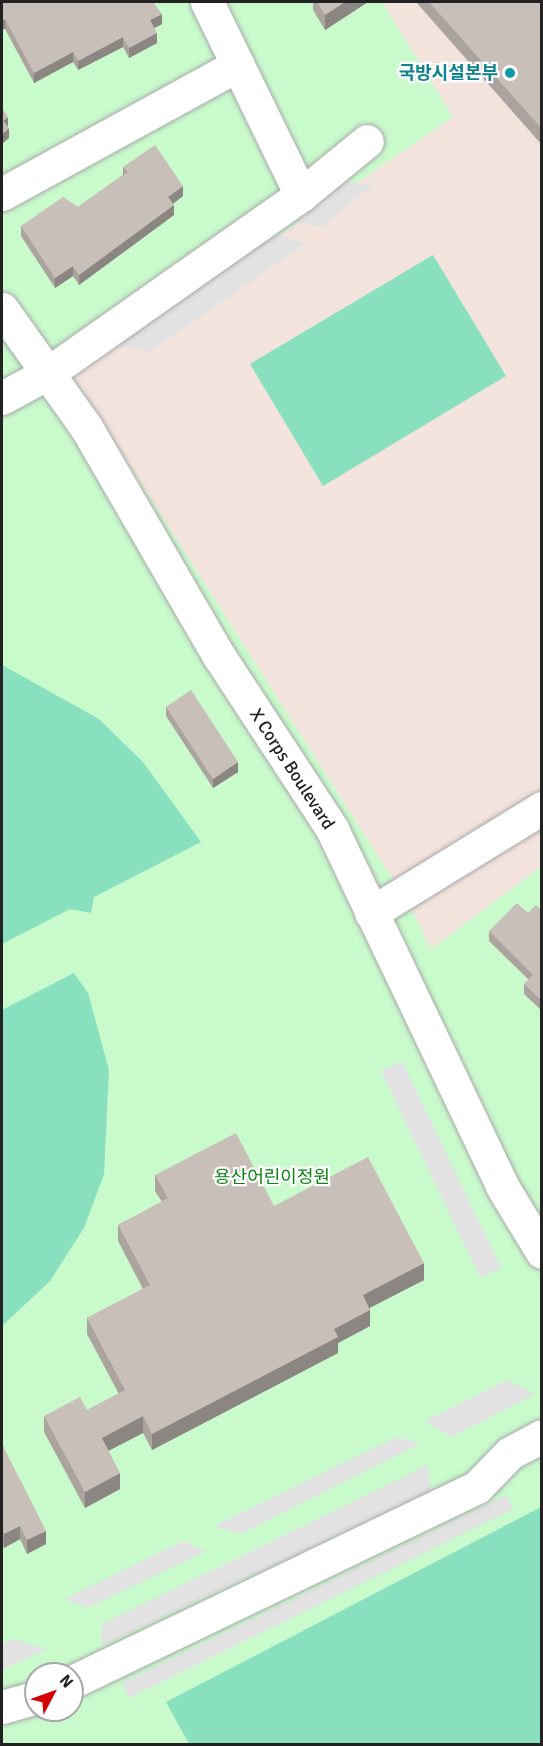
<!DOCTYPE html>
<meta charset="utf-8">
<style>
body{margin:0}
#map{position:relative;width:543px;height:1746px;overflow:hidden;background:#f2efe9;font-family:Signika,"Noto Sans KR",sans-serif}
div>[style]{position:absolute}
.military>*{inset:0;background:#f3e3dd}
.park>*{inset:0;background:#c8facc}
.pitch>*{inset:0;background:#88e0be}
.parking>*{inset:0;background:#e2e2e2}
.roads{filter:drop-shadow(0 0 2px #a9a9a9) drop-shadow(0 0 2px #a9a9a9)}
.minor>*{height:33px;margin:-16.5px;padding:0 16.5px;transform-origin:16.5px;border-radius:16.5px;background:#fff}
.wall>*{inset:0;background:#aba49e}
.shaded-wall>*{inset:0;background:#8b8681}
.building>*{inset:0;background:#c7bfb8}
.dots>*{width:16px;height:16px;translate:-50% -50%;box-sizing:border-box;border:3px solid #fff;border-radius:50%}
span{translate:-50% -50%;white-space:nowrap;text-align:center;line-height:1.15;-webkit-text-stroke:4.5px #fff;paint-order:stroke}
.culture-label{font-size:18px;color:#0d838f;font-weight:700}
.right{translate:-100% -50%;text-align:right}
.street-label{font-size:18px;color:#222}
.park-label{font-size:18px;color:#0c8416}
.frame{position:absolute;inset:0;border:3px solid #222;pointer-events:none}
.north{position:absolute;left:24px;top:1662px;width:60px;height:60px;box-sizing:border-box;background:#fff;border:2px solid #a7a7a7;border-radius:50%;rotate:49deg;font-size:16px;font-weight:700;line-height:24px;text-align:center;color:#222}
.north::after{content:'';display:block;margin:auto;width:21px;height:27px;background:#d40000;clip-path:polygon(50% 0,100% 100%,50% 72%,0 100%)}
</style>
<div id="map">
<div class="military">
<i style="clip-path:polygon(382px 2px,541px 2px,541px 867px,431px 949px,412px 910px,72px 376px,453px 117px)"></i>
</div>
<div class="park">
<i style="clip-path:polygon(evenodd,2px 2px,382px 2px,453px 117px,73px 376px,412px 910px,431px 949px,541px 867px,541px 1744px,2px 1744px,2px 2px,36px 1674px,72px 1674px,72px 1710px,36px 1710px,36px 1674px)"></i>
</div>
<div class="pitch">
<i style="clip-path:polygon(433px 255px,506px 376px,323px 486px,250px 364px)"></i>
<i style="clip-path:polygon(2px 665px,99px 719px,143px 762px,201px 842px,94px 897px,91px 913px,70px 909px,2px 944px)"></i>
<i style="clip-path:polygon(74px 973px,88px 993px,109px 1070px,104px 1174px,84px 1228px,50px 1281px,2px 1326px,2px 1010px)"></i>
<i style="clip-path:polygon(541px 1507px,541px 1744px,189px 1744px,166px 1702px)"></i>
</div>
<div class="parking">
<i style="clip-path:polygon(333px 179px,373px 185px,322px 227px,285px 219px)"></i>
<i style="clip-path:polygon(268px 233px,307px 243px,149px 352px,107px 343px)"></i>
<i style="clip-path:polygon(402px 1061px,501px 1268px,480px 1277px,381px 1071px)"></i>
<i style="clip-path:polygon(507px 1380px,535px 1394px,451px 1437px,425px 1421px)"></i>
<i style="clip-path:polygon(397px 1437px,421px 1443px,241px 1534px,214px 1526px)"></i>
<i style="clip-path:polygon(428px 1465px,431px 1491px,101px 1646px,102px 1624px)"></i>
<i style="clip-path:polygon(506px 1495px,513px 1509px,129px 1698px,122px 1683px)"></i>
<i style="clip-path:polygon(183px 1541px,206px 1551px,87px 1608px,65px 1599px)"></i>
<i style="clip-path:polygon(13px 1639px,47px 1649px,2px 1670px,2px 1645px)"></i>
</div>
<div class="roads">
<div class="minor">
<i style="left:207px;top:2px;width:215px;rotate:64deg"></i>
<i style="left:2px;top:194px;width:269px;rotate:-28.7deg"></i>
<i style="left:2px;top:309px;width:145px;rotate:54.6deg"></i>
<i style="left:86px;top:427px;width:265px;rotate:59.9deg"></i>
<i style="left:219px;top:656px;width:207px;rotate:56.8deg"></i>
<i style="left:332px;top:829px;width:395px;rotate:64.5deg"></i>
<i style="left:502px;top:1186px;width:77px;rotate:58.8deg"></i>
<i style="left:2px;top:398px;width:52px;rotate:-28.5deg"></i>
<i style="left:48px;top:373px;width:309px;rotate:-35.1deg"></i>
<i style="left:301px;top:195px;width:85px;rotate:-39.3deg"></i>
<i style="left:371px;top:913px;width:201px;rotate:-31.6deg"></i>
<i style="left:72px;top:1682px;width:449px;rotate:-25.7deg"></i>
<i style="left:477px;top:1487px;width:47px;rotate:-45.9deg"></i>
<i style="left:510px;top:1453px;width:36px;rotate:-28deg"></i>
<i style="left:2px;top:1707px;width:35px;rotate:-16deg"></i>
</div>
</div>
<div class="wall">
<i style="clip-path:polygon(2px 2px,162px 24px,154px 28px,157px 43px,129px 58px,123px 47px,78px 70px,73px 62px,34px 83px,5px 29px)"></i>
<i style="clip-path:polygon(313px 2px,368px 2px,325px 30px,313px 10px)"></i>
<i style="clip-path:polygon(416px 2px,542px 2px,542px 145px)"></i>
<i style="clip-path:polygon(123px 167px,183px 196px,173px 204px,174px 215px,79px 285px,73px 276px,55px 288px,21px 236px,21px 226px,78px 207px,123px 175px)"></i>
<i style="clip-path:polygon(166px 707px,238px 772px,213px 788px,166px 716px)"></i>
<i style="clip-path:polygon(542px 911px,542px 1011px,524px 994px,524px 984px,529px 980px,489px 941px,489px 931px,528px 913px)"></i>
<i style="clip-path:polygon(155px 1175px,274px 1206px,424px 1280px,370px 1308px,370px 1326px,338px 1343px,338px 1353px,152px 1450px,143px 1433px,108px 1451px,120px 1489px,85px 1508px,44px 1432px,44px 1416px,87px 1410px,119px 1394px,87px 1334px,87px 1318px,143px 1289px,118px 1241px,118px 1225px,162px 1202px,155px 1191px)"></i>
<i style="clip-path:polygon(2px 1444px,46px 1544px,27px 1554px,20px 1539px,4px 1548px,2px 1543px)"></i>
</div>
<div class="shaded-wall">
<i style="clip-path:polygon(345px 2px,368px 2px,325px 30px,325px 15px)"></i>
<i style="clip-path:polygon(162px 14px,162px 24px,150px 30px,150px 20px)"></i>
<i style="clip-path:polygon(5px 19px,5px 29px,2px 30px,2px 21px)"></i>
<i style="clip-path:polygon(157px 33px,157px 43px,129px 58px,129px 48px)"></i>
<i style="clip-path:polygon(123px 37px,123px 47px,78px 70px,78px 61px)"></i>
<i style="clip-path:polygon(73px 52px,73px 62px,34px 83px,34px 73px)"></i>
<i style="clip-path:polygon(8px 117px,8px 127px,3px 121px)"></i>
<i style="clip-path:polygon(9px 128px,9px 138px,2px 144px,2px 134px)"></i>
<i style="clip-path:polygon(183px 186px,183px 196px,168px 207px,168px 197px)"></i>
<i style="clip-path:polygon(174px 205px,174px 215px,79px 285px,79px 275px)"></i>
<i style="clip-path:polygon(73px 266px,73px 276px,55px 288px,55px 278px)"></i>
<i style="clip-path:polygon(238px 762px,238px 772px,213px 788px,213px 779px)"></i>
<i style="clip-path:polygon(424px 1263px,424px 1280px,363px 1311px,363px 1295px)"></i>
<i style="clip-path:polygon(370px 1310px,370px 1326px,338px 1343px,338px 1353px,152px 1450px,152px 1434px,334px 1329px)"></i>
<i style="clip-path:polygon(143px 1416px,143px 1433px,102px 1454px,102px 1438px)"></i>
<i style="clip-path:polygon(120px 1473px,120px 1489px,85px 1508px,85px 1492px)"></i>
<i style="clip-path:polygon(20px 1526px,20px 1539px,4px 1548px,4px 1534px)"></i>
<i style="clip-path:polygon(46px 1531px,46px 1544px,27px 1554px,27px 1540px)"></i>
</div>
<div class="building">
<i style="clip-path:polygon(2px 2px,153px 2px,162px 14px,150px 20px,157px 33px,129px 48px,123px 37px,78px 61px,73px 52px,34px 73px,5px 19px,2px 21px)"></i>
<i style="clip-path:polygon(317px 2px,345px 2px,325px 15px)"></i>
<i style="clip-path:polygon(429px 2px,542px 2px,542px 129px)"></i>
<i style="clip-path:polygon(2px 108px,8px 117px,3px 121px,9px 128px,2px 134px)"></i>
<i style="clip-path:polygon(155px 145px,183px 186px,168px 197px,174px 205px,79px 275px,73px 266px,55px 278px,21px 226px,63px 197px,78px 207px,128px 172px,123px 167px)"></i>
<i style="clip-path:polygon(191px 690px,238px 762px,213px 779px,166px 707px)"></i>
<i style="clip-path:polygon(517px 903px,528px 913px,536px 905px,542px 911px,542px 1001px,524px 984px,533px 975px,489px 931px)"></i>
<i style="clip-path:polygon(236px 1133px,274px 1206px,368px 1157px,424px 1263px,363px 1295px,370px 1310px,334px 1329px,338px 1337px,152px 1434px,143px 1416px,102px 1438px,120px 1473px,85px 1492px,44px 1416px,80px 1397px,87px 1410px,125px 1390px,87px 1318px,150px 1285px,118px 1225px,168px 1198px,155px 1175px)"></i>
<i style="clip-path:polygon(2px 1444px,46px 1531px,27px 1540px,20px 1526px,4px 1534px,2px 1529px)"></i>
</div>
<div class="dots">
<i style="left:510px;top:73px;background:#0f9aa8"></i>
</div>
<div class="culture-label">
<span class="right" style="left:498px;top:73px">국방시설본부</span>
</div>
<div class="street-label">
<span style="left:292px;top:769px;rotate:57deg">X Corps Boulevard</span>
</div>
<div class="park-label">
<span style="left:272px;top:1177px">용산어린이정원</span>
</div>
<div class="frame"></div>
<div class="north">N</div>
</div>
